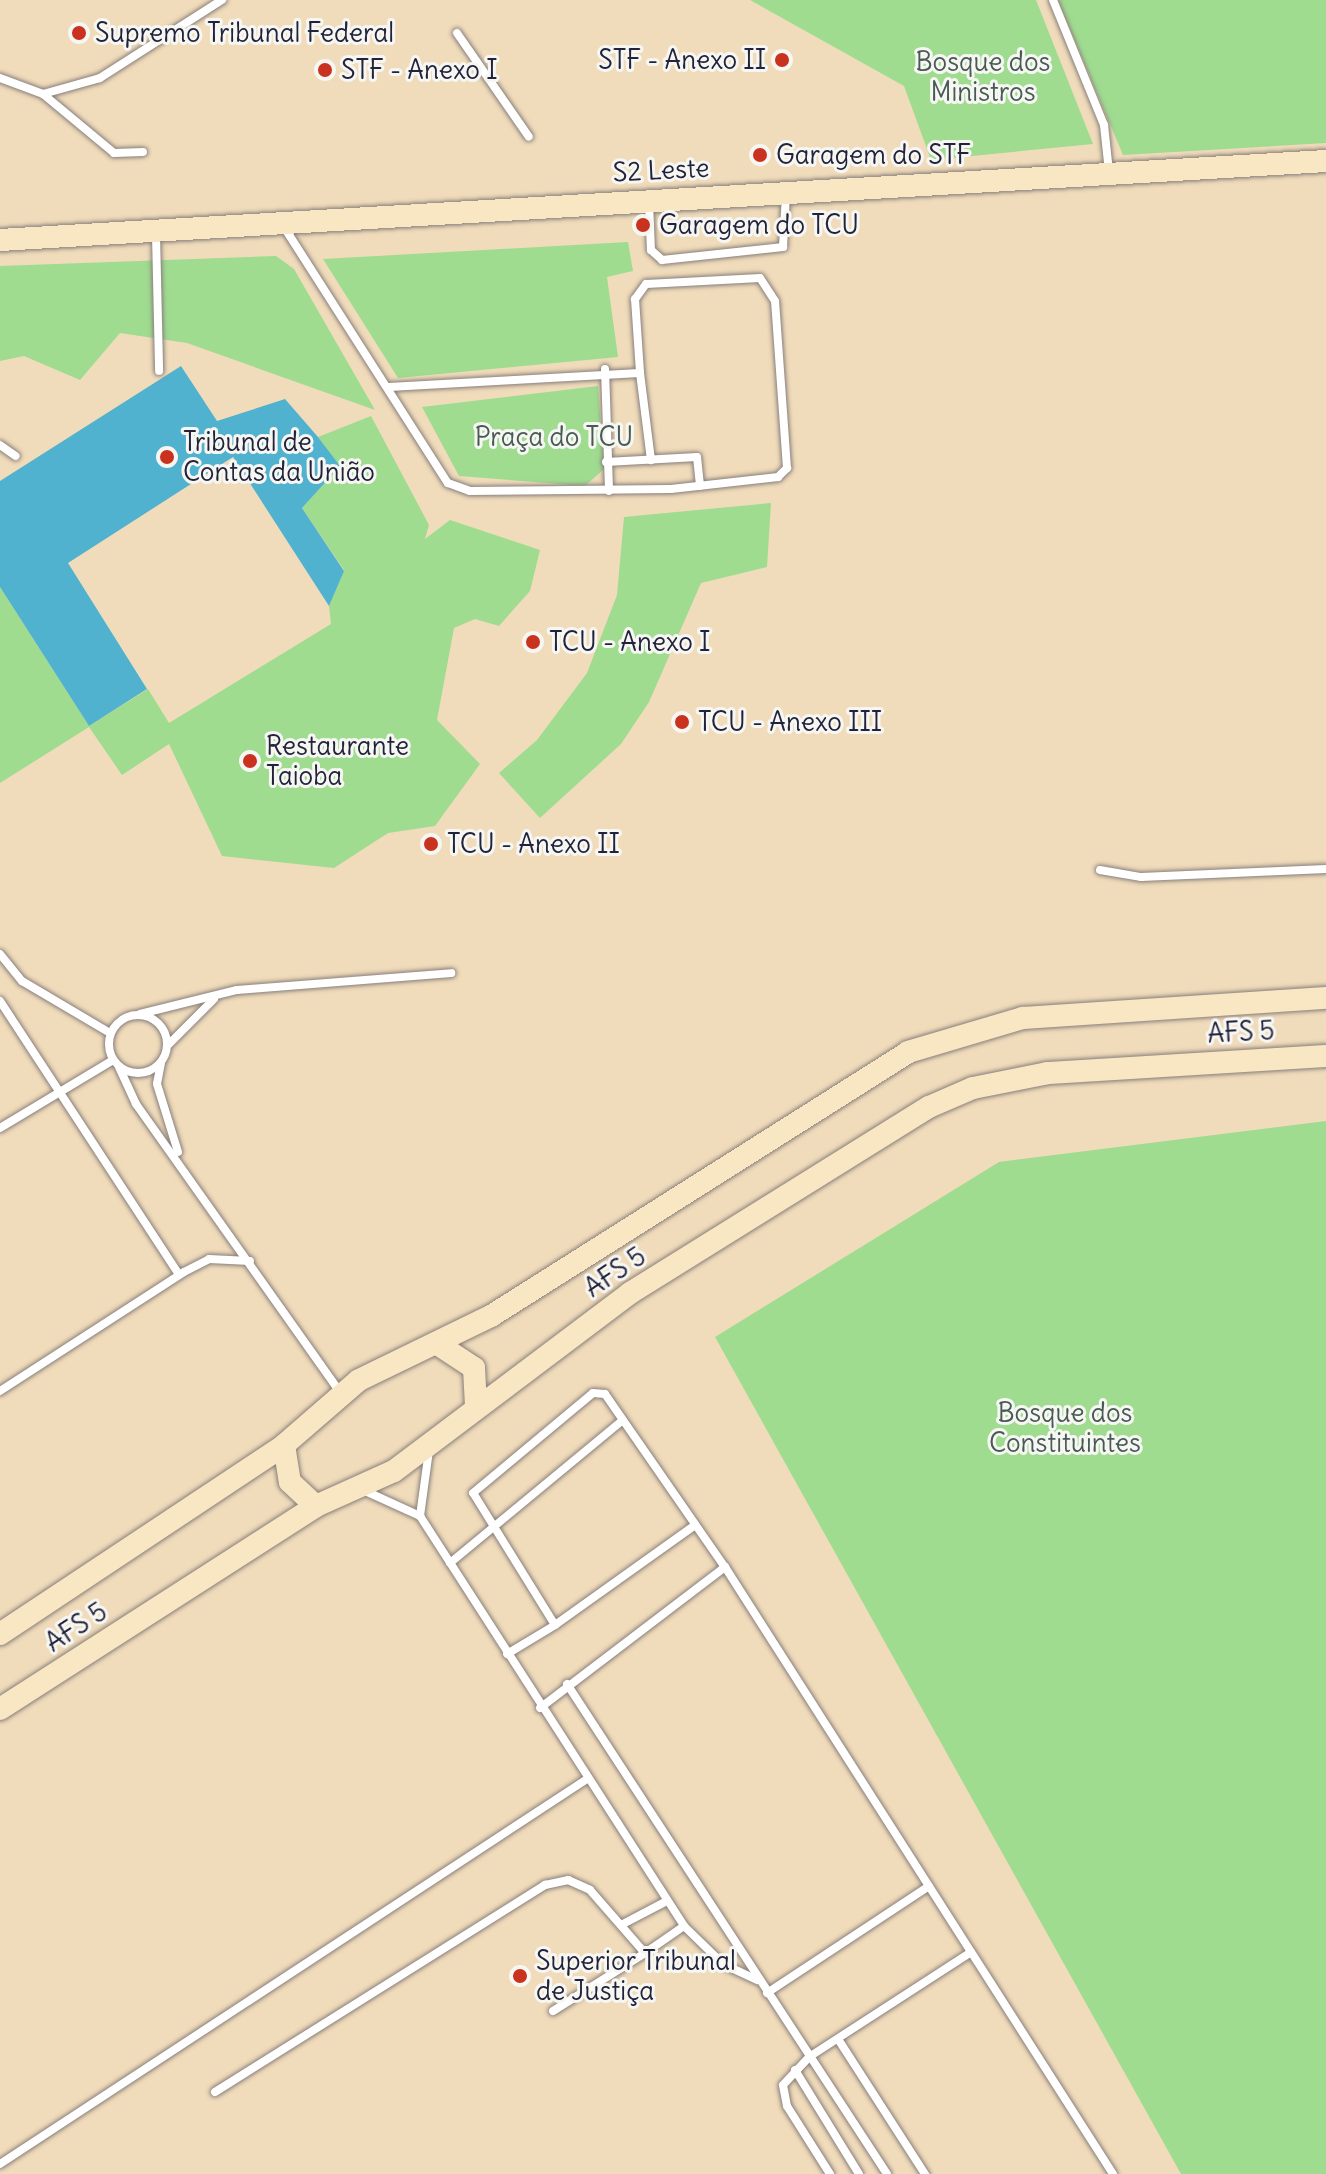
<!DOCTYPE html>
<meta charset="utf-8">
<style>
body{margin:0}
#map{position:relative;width:1326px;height:2174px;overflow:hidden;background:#f0dcbb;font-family:Delius,sans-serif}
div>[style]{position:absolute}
.green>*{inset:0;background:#9fdc90}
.water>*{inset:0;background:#50b2cf}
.roads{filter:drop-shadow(0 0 2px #897f7b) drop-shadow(0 0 2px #897f7b)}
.lane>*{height:8px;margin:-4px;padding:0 4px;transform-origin:4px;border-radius:4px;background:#fff}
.lane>.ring{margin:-4px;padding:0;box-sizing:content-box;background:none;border:8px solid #fff;border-radius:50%}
.secondary>*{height:22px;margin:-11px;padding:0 11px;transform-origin:11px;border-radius:11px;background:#f9e7c3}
.dots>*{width:22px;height:22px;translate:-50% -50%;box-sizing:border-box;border:4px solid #f6f6f2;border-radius:50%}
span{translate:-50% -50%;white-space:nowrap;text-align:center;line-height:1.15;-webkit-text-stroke:6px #f6f6f2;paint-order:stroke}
.poi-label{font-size:26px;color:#22223b}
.left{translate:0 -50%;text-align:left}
.right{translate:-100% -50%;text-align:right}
.park-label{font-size:26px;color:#485a54}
.street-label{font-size:26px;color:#22223b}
</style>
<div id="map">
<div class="green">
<i style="clip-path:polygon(750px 0,1036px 0,1093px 144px,931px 160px,904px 86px)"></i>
<i style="clip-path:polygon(1058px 0,1326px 0,1326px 143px,1123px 155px)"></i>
<i style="clip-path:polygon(628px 242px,633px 271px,607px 277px,618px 357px,398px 378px,323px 259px)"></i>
<i style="clip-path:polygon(276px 256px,294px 269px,375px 410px,187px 343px,120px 333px,80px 380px,24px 356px,0 361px,0 266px)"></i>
<i style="clip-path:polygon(598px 386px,604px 469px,585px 486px,459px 476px,422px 407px)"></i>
<i style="clip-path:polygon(371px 416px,429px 525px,425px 539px,450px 520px,540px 550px,530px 591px,499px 626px,475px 619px,454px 628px,437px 720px,480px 764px,435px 826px,388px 833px,334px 868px,222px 856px,169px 744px,122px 775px,89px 727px,0 783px,0 587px,89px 726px,148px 689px,169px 723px,331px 624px,329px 606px,344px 570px,302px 508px,339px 466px,318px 437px)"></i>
<i style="clip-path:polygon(771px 503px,767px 567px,701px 583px,649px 702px,621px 744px,540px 818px,499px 773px,537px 740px,587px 673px,617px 595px,624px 517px)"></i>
<i style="clip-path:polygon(1326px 1121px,1326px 2174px,1181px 2174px,715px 1337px,999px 1162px)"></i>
</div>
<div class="water">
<i style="clip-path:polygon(181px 366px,217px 421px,285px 399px,318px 437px,340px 466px,302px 508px,344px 571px,329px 606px,233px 457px,68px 563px,147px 689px,89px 726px,0 587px,0 481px)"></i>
</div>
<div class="roads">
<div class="lane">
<i style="left:1053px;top:0;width:135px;rotate:67.8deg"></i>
<i style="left:1104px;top:125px;width:47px;rotate:83.9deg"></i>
<i style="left:457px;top:33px;width:126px;rotate:55.3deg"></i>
<i style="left:0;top:78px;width:46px;rotate:20.4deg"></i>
<i style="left:43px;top:94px;width:92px;rotate:39.7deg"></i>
<i style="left:114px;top:153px;width:29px;rotate:-2deg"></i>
<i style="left:43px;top:94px;width:59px;rotate:-15.7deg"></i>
<i style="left:100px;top:78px;width:145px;rotate:-32.6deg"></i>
<i style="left:649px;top:203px;width:47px;rotate:87.6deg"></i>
<i style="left:651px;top:250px;width:15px;rotate:42deg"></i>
<i style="left:662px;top:260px;width:122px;rotate:-6.1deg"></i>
<i style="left:783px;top:247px;width:52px;rotate:-86.7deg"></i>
<i style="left:284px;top:227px;width:304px;rotate:57.4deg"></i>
<i style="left:448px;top:483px;width:23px;rotate:20deg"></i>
<i style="left:470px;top:491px;width:201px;rotate:-0.6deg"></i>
<i style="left:671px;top:489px;width:108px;rotate:-6.4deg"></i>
<i style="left:778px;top:477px;width:13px;rotate:-45deg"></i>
<i style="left:787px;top:468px;width:167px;rotate:-94.1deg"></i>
<i style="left:775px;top:301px;width:27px;rotate:-123deg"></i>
<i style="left:760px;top:278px;width:114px;rotate:177deg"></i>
<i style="left:646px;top:284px;width:19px;rotate:126deg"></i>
<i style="left:635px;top:299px;width:74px;rotate:86.1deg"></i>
<i style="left:640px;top:373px;width:252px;rotate:176.8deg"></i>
<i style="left:156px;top:234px;width:137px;rotate:88.7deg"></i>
<i style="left:605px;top:369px;width:122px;rotate:88.1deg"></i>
<i style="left:640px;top:373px;width:88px;rotate:82.8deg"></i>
<i style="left:0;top:445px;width:19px;rotate:35deg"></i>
<i style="left:606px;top:462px;width:91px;rotate:-3.1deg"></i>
<i style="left:697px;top:457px;width:29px;rotate:84deg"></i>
<i style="left:1100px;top:870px;width:42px;rotate:9.7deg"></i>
<i style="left:1141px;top:877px;width:185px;rotate:-2.5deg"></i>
<i style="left:0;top:954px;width:35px;rotate:51deg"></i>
<i style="left:22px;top:981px;width:102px;rotate:30.6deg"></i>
<i style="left:0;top:1001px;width:327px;rotate:56.8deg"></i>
<i style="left:140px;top:1014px;width:100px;rotate:-13.9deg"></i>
<i style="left:237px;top:990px;width:215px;rotate:-4.5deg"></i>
<i class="ring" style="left:109px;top:1015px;width:50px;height:50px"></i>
<i style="left:168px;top:1045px;width:65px;rotate:-45deg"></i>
<i style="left:161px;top:1063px;width:21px;rotate:101deg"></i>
<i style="left:157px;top:1084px;width:71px;rotate:72.8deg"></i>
<i style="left:119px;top:1067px;width:41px;rotate:65.3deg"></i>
<i style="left:136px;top:1104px;width:354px;rotate:54.7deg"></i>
<i style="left:0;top:1128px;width:132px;rotate:-31deg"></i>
<i style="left:0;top:1391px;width:219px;rotate:-32.9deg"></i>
<i style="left:184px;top:1272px;width:28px;rotate:-27deg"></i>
<i style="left:209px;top:1259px;width:41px;rotate:2.8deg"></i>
<i style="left:363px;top:1490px;width:63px;rotate:24.5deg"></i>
<i style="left:420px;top:1516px;width:488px;rotate:57.2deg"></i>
<i style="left:684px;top:1926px;width:54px;rotate:44.3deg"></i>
<i style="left:723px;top:1964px;width:38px;rotate:25deg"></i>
<i style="left:420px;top:1516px;width:67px;rotate:-82.2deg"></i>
<i style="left:450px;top:1563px;width:224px;rotate:-39.6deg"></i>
<i style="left:555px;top:1625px;width:172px;rotate:-35.5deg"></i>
<i style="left:507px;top:1654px;width:56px;rotate:-31.1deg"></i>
<i style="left:555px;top:1625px;width:155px;rotate:-121.8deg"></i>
<i style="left:473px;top:1493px;width:156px;rotate:-39.8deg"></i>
<i style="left:593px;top:1393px;width:12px;rotate:5deg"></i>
<i style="left:605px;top:1394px;width:211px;rotate:55.3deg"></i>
<i style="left:567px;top:1684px;width:585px;rotate:56.85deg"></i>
<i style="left:540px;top:1708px;width:233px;rotate:-37.3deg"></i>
<i style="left:725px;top:1567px;width:720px;rotate:57.41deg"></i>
<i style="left:621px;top:1925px;width:52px;rotate:-27.6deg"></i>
<i style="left:767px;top:1993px;width:194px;rotate:-33.4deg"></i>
<i style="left:553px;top:2011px;width:109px;rotate:-32.2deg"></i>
<i style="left:838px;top:2039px;width:161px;rotate:57.2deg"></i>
<i style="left:795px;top:2070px;width:122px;rotate:58.4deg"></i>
<i style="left:215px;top:2092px;width:390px;rotate:-32.1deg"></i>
<i style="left:545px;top:1885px;width:24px;rotate:-12deg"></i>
<i style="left:568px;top:1880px;width:24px;rotate:24deg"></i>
<i style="left:590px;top:1890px;width:84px;rotate:48.9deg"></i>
<i style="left:645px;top:1953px;width:47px;rotate:-34.7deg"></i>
<i style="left:0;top:2164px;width:702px;rotate:-33.26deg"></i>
<i style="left:830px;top:2174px;width:80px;rotate:-122.3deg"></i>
<i style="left:787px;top:2106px;width:21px;rotate:-101deg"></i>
<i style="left:783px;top:2085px;width:38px;rotate:-47deg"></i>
<i style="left:809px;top:2057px;width:193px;rotate:-32.9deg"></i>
</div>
<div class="secondary">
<i style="left:0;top:240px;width:1328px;rotate:-3.41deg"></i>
<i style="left:439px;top:1345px;width:42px;rotate:33.3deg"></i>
<i style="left:474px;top:1368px;width:38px;rotate:87deg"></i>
<i style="left:284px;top:1445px;width:37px;rotate:81deg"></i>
<i style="left:290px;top:1482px;width:35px;rotate:43deg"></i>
<i style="left:0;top:1634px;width:341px;rotate:-33.6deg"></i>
<i style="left:284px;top:1445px;width:99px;rotate:-40.9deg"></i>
<i style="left:359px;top:1380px;width:147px;rotate:-25.9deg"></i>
<i style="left:491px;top:1316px;width:494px;rotate:-32.3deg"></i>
<i style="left:908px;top:1052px;width:120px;rotate:-16.5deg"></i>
<i style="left:1023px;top:1018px;width:304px;rotate:-3.8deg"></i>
<i style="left:0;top:1709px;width:376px;rotate:-32.7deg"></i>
<i style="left:316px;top:1506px;width:85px;rotate:-24.2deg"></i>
<i style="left:394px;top:1471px;width:296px;rotate:-37deg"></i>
<i style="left:630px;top:1293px;width:352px;rotate:-31.9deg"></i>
<i style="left:929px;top:1107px;width:48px;rotate:-23.4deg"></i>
<i style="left:973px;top:1088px;width:76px;rotate:-11.3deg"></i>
<i style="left:1048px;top:1073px;width:279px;rotate:-3.5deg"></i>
</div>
</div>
<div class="dots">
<i style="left:79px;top:33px;background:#c8321e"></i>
<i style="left:782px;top:60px;background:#c8321e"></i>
<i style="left:325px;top:70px;background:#c8321e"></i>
<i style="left:760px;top:155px;background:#c8321e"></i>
<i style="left:643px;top:225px;background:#c8321e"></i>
<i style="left:167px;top:457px;background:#c8321e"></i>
<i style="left:533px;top:642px;background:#c8321e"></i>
<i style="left:682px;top:722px;background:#c8321e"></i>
<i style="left:250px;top:761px;background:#c8321e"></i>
<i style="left:431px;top:844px;background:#c8321e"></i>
<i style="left:520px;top:1976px;background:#c8321e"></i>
</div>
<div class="poi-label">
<span class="left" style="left:95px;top:33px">Supremo Tribunal Federal</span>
<span class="right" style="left:766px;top:60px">STF - Anexo II</span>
<span class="left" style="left:341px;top:70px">STF - Anexo I</span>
<span class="left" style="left:776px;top:155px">Garagem do STF</span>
<span class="left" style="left:659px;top:225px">Garagem do TCU</span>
<span class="left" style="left:183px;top:457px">Tribunal de<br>Contas da União</span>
<span class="left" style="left:549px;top:642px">TCU - Anexo I</span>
<span class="left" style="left:698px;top:722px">TCU - Anexo III</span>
<span class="left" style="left:266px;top:761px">Restaurante<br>Taioba</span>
<span class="left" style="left:447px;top:844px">TCU - Anexo II</span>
<span class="left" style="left:536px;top:1976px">Superior Tribunal<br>de Justiça</span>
</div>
<div class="park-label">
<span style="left:983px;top:77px">Bosque dos<br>Ministros</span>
<span style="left:554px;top:437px">Praça do TCU</span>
<span style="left:1065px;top:1428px">Bosque dos<br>Constituintes</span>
</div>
<div class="street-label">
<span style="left:661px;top:170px;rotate:-3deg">S2 Leste</span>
<span style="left:1241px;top:1032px;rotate:-3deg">AFS 5</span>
<span style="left:615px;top:1272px;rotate:-34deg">AFS 5</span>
<span style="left:76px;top:1627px;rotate:-33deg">AFS 5</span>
</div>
</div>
